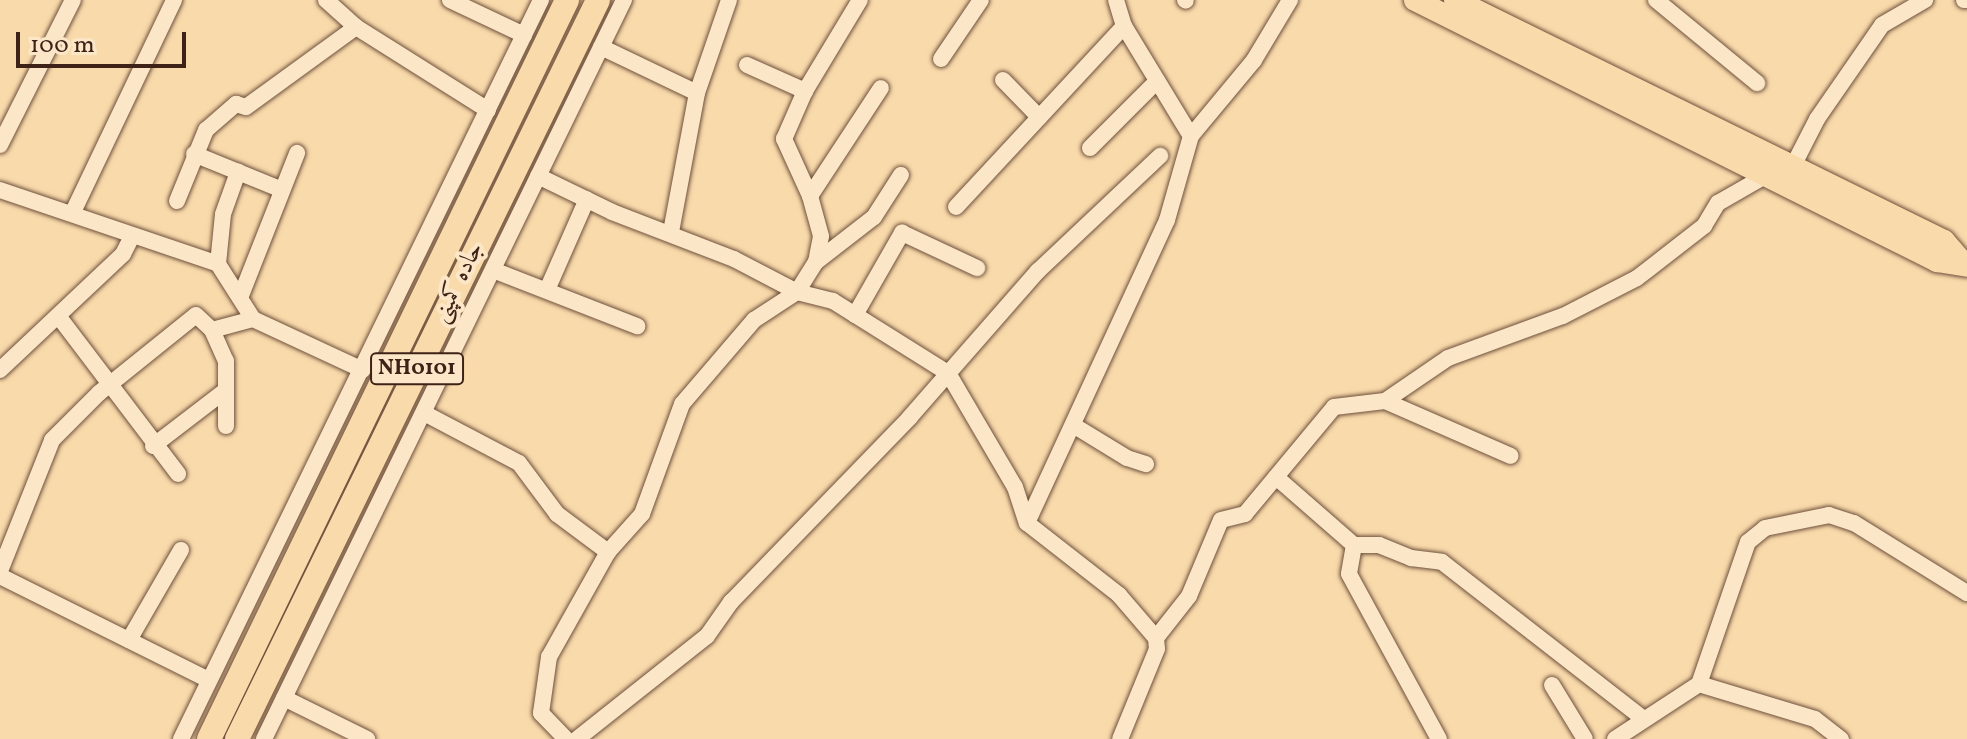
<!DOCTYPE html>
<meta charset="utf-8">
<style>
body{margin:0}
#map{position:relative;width:1967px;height:739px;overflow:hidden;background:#f9daab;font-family:Vollkorn,Amiri,serif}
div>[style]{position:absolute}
.roads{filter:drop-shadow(0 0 2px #6e503c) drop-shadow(0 0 2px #6e503c)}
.minor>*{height:16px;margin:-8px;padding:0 8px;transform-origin:8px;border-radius:8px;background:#fbe7c8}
.major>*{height:22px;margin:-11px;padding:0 11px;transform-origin:11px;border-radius:11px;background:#f9daab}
.highway>*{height:24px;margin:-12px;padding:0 12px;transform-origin:12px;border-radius:12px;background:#f9daab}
span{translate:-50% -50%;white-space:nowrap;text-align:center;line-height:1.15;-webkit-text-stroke:8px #fbe7c8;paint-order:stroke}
.shield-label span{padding:2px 6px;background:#fbe7c8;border:2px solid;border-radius:6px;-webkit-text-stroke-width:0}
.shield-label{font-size:22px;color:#3f2217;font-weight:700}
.street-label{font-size:24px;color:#3f2217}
.scale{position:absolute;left:16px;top:32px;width:170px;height:36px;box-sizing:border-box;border:4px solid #3f2217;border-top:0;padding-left:10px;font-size:24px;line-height:28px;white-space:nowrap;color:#3f2217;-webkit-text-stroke:6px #fbe7c8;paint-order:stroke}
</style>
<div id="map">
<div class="roads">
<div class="minor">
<i style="left:326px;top:0;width:40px;rotate:42deg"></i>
<i style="left:356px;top:27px;width:156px;rotate:32.2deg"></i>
<i style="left:450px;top:0;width:82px;rotate:25.3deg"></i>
<i style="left:1116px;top:0;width:27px;rotate:73deg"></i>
<i style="left:1124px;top:26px;width:129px;rotate:58.7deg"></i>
<i style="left:1185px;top:0;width:1px;rotate:45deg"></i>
<i style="left:1656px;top:0;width:131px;rotate:39.4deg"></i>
<i style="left:1964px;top:0;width:3px"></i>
<i style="left:601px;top:47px;width:106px;rotate:25.6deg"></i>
<i style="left:697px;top:93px;width:141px;rotate:100.6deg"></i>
<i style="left:941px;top:59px;width:71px;rotate:-55.9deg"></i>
<i style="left:747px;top:65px;width:64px;rotate:24.1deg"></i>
<i style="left:1003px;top:80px;width:52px;rotate:45.8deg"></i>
<i style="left:697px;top:93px;width:98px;rotate:-71deg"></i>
<i style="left:0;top:145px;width:162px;rotate:-63.3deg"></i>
<i style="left:1090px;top:148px;width:95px;rotate:-45deg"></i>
<i style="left:194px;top:154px;width:95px;rotate:22.2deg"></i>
<i style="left:1793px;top:166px;width:53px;rotate:-62.9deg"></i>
<i style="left:1817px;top:119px;width:114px;rotate:-55.3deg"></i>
<i style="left:1882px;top:25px;width:50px;rotate:-30.2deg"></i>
<i style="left:538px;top:176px;width:82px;rotate:25.9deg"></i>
<i style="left:612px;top:212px;width:131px;rotate:21.1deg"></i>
<i style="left:734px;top:259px;width:71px;rotate:27.6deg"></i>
<i style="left:797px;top:292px;width:37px;rotate:14deg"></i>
<i style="left:833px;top:301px;width:136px;rotate:32.1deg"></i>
<i style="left:948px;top:373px;width:132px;rotate:59.6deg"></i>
<i style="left:1015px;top:487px;width:38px;rotate:72deg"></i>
<i style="left:1027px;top:523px;width:117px;rotate:38deg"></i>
<i style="left:1119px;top:595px;width:57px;rotate:49.3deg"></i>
<i style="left:1156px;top:638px;width:11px;rotate:85deg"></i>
<i style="left:1157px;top:649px;width:97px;rotate:112.3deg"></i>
<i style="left:0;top:190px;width:230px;rotate:18.7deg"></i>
<i style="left:218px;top:264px;width:65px;rotate:57.5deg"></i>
<i style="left:253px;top:319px;width:121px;rotate:24.9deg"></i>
<i style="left:810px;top:196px;width:129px;rotate:-56.7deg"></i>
<i style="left:177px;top:201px;width:77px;rotate:-67.8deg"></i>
<i style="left:206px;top:130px;width:40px;rotate:-41deg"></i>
<i style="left:236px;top:104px;width:10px;rotate:17deg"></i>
<i style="left:246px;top:107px;width:136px;rotate:-36deg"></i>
<i style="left:956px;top:207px;width:247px;rotate:-47.1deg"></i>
<i style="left:73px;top:212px;width:235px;rotate:-64.5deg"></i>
<i style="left:816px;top:262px;width:73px;rotate:-37.8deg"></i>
<i style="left:874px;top:217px;width:50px;rotate:-57.3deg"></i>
<i style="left:218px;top:264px;width:50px;rotate:-84.3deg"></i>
<i style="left:223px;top:214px;width:45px;rotate:-70.3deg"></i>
<i style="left:493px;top:270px;width:155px;rotate:21.3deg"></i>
<i style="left:547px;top:290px;width:99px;rotate:-66.3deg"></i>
<i style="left:240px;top:298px;width:156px;rotate:-68.5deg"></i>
<i style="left:855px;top:315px;width:95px;rotate:-60.2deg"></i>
<i style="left:902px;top:233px;width:83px;rotate:25deg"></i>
<i style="left:59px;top:317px;width:197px;rotate:52.8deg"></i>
<i style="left:212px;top:330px;width:42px;rotate:-15deg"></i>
<i style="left:0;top:370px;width:169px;rotate:-43.3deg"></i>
<i style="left:123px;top:254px;width:20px;rotate:-63deg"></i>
<i style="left:1385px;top:401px;width:76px;rotate:-34.3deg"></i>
<i style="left:1448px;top:358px;width:122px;rotate:-20.1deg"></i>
<i style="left:1563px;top:316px;width:83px;rotate:-27.2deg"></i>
<i style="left:1637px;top:278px;width:85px;rotate:-37.8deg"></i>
<i style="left:1704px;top:226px;width:27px;rotate:-59deg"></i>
<i style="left:1718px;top:203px;width:54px;rotate:-29.9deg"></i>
<i style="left:424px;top:413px;width:107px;rotate:27.8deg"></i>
<i style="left:519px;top:463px;width:64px;rotate:53.3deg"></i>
<i style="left:557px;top:514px;width:64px;rotate:36.7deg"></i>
<i style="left:1073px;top:425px;width:63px;rotate:31.4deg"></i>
<i style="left:1127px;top:458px;width:20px;rotate:18deg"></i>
<i style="left:153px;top:446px;width:92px;rotate:-37.5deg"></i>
<i style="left:1276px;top:477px;width:103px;rotate:41.1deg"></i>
<i style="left:1354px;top:545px;width:25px"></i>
<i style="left:1379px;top:545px;width:35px;rotate:22deg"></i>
<i style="left:1411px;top:558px;width:31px;rotate:7deg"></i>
<i style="left:1442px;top:562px;width:256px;rotate:37.9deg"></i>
<i style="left:1027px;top:523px;width:334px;rotate:-65.2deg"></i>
<i style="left:1167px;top:220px;width:87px;rotate:-74.1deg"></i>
<i style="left:1191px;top:136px;width:99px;rotate:-50.3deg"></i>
<i style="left:1254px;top:60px;width:70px;rotate:-59deg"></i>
<i style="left:1354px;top:545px;width:29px;rotate:100deg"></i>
<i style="left:1349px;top:574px;width:188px;rotate:61.4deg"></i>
<i style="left:0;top:571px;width:141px;rotate:-68.3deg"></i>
<i style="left:52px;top:440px;width:66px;rotate:-45deg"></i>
<i style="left:99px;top:393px;width:124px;rotate:-38.8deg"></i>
<i style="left:196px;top:315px;width:22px;rotate:43deg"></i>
<i style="left:212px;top:330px;width:34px;rotate:66deg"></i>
<i style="left:226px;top:361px;width:65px;rotate:90deg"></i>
<i style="left:0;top:576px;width:233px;rotate:26.5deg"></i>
<i style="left:1156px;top:638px;width:53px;rotate:-51.8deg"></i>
<i style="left:1189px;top:596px;width:82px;rotate:-67.2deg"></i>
<i style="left:1221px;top:520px;width:25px;rotate:-14deg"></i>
<i style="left:1245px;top:514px;width:139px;rotate:-50.2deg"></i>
<i style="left:1334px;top:407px;width:51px;rotate:-6.7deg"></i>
<i style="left:1385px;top:401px;width:137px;rotate:23.6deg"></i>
<i style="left:129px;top:640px;width:104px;rotate:-60deg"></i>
<i style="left:1699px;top:684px;width:121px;rotate:16.8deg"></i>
<i style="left:1815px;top:719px;width:33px;rotate:38deg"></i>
<i style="left:1552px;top:685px;width:63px;rotate:58.6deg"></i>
<i style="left:284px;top:698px;width:93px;rotate:26.3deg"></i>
<i style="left:181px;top:739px;width:822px;rotate:-64.03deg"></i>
<i style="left:264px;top:739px;width:822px;rotate:-64.03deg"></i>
<i style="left:566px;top:739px;width:36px;rotate:-134deg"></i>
<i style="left:541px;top:713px;width:57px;rotate:-81.9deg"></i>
<i style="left:549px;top:657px;width:120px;rotate:-60.7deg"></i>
<i style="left:608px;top:552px;width:51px;rotate:-48.2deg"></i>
<i style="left:642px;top:514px;width:117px;rotate:-70deg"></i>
<i style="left:682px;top:404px;width:111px;rotate:-49.4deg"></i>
<i style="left:754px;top:320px;width:51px;rotate:-33.1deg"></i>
<i style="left:797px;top:292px;width:36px;rotate:-58deg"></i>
<i style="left:816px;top:262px;width:26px;rotate:-79deg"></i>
<i style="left:821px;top:236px;width:41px;rotate:-105.4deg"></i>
<i style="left:810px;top:196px;width:63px;rotate:-114.5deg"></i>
<i style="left:784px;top:139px;width:52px;rotate:-66.4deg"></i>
<i style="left:805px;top:91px;width:106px;rotate:-58.9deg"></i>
<i style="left:577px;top:739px;width:166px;rotate:-38.4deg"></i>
<i style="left:707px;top:636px;width:42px;rotate:-54.8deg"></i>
<i style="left:731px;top:602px;width:257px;rotate:-45.9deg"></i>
<i style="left:910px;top:417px;width:194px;rotate:-48.8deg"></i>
<i style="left:1038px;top:271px;width:168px;rotate:-43.3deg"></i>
<i style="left:1615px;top:739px;width:100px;rotate:-33.2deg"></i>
<i style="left:1699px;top:684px;width:150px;rotate:-71deg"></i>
<i style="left:1748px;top:542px;width:22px;rotate:-39deg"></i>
<i style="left:1765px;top:528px;width:65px;rotate:-11.5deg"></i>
<i style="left:1829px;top:515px;width:26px;rotate:18deg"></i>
<i style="left:1854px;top:523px;width:133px;rotate:31.8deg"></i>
</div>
<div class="major">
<i style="left:1415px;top:0;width:584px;rotate:26.57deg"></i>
<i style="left:1937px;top:261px;width:30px;rotate:9deg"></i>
<i style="left:1455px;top:0;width:545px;rotate:26.24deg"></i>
<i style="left:1944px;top:241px;width:30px;rotate:49deg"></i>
</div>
<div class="highway">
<i style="left:209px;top:739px;width:821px;rotate:-64.15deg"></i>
<i style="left:237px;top:739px;width:822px;rotate:-63.96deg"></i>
</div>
</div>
<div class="shield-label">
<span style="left:417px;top:369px">NH0101</span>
</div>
<div class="street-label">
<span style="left:459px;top:283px;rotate:-64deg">جاده کمپنی</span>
</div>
<div class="scale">100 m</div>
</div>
